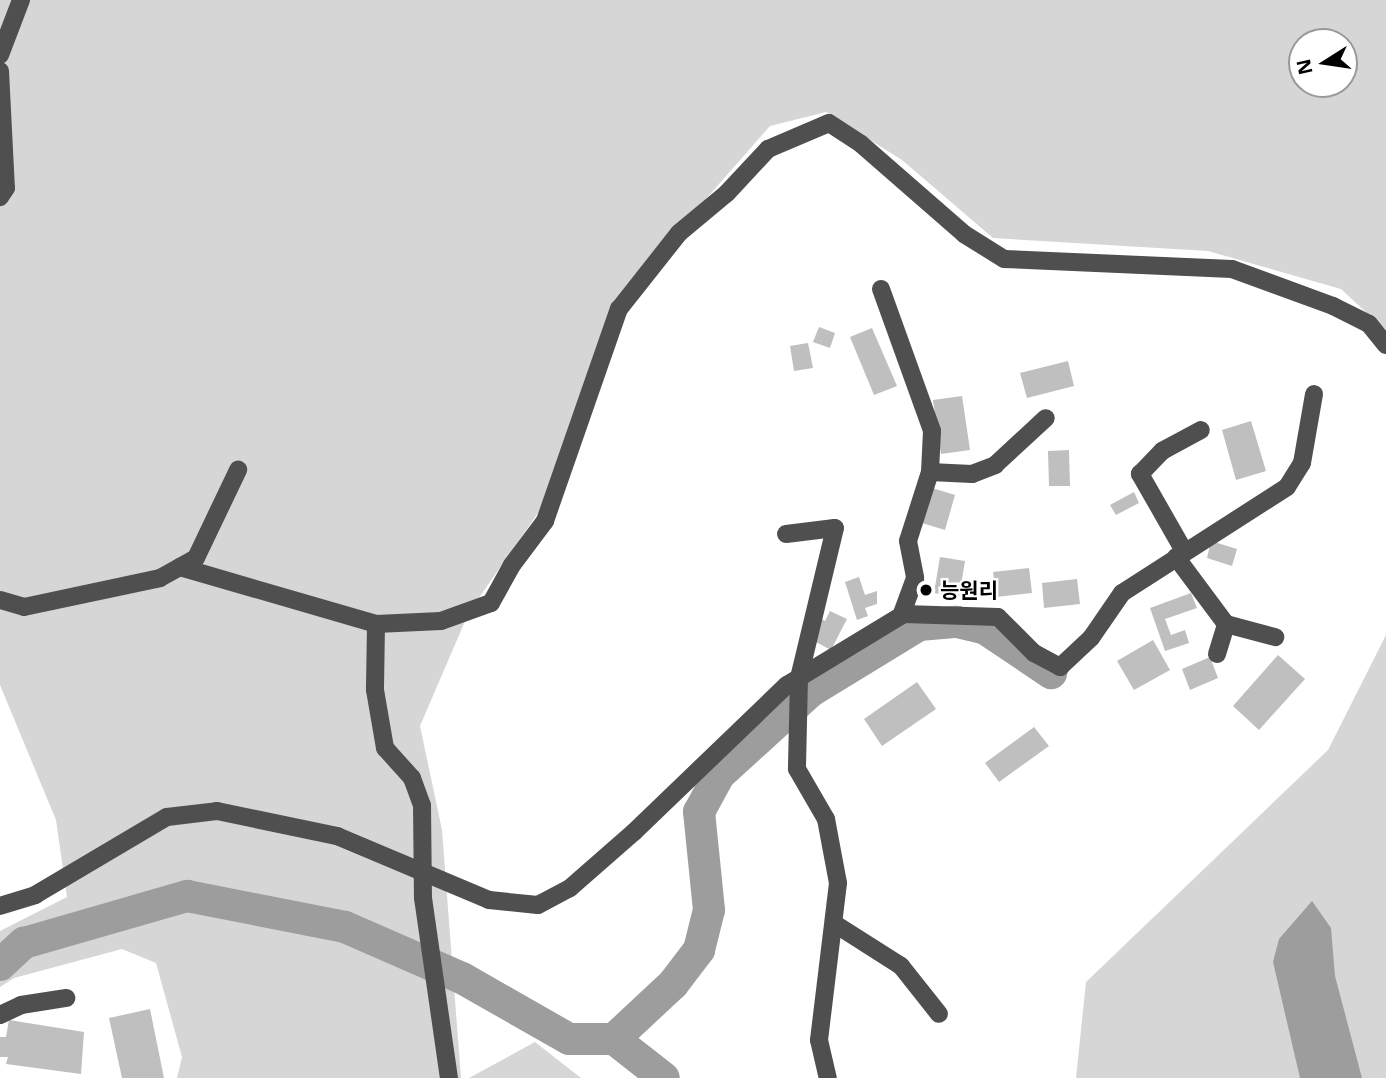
<!DOCTYPE html>
<meta charset="utf-8">
<style>
body{margin:0}
#map{position:relative;width:1386px;height:1078px;overflow:hidden;background:#fff;font-family:"Open Sans","Noto Sans KR",sans-serif}
div>[style]{position:absolute}
.green>*{inset:0;background:#d6d6d6}
.water>*{inset:0;background:#9d9d9d}
.river>*{height:32px;margin:-16px;padding:0 16px;transform-origin:16px;border-radius:16px;background:#9d9d9d}
.building>*{inset:0;background:#bfbfbf}
.minor>*{height:18px;margin:-9px;padding:0 9px;transform-origin:9px;border-radius:9px;background:#4f4f4f}
.minor-bridge>*{height:18px;margin:-9px;padding:0 9px;transform-origin:9px;border-radius:9px;background:#4f4f4f}
.dots>*{width:19px;height:19px;translate:-50% -50%;box-sizing:border-box;border:4px solid #fff;border-radius:50%}
span{translate:-50% -50%;white-space:nowrap;text-align:center;line-height:1.15;-webkit-text-stroke:5px #fff;paint-order:stroke}
.poi-label{font-size:21px;color:#000;font-weight:700}
.left{translate:0 -50%;text-align:left}
.north{position:absolute;left:1288px;top:28px;width:70px;height:70px;box-sizing:border-box;background:#fff;border:2px solid #999;border-radius:50%;rotate:258deg;font-size:19px;font-weight:700;line-height:28px;text-align:center;color:#000}
.north::after{content:'';display:block;margin:auto;width:24px;height:32px;background:#000;clip-path:polygon(50% 0,100% 100%,50% 72%,0 100%)}
</style>
<div id="map">
<div class="green">
<i style="clip-path:polygon(evenodd,0 0,1386px 0,1386px 331px,1341px 289px,1208px 251px,993px 238px,902px 160px,826px 112px,770px 126px,613px 305px,547px 500px,469px 612px,420px 726px,442px 830px,461px 1078px,177px 1078px,182px 1057px,156px 963px,122px 949px,14px 978px,0 987px,0 931px,67px 897px,56px 820px,0 685px,0 0,1302px 42px,1344px 42px,1344px 84px,1302px 84px,1302px 42px)"></i>
<i style="clip-path:polygon(1386px 635px,1386px 1078px,1076px 1078px,1086px 982px,1328px 750px)"></i>
<i style="clip-path:polygon(535px 1042px,581px 1078px,469px 1078px)"></i>
</div>
<div class="water">
<i style="clip-path:polygon(1312px 901px,1331px 928px,1335px 976px,1362px 1078px,1300px 1078px,1273px 962px,1279px 939px)"></i>
</div>
<div class="river">
<i style="left:0;top:965px;width:33px;rotate:-43deg"></i>
<i style="left:24px;top:943px;width:170px;rotate:-16.1deg"></i>
<i style="left:187px;top:896px;width:161px;rotate:11.1deg"></i>
<i style="left:345px;top:927px;width:128px;rotate:23.6deg"></i>
<i style="left:462px;top:978px;width:123px;rotate:29.7deg"></i>
<i style="left:569px;top:1039px;width:45px"></i>
<i style="left:614px;top:1039px;width:63px;rotate:38deg"></i>
<i style="left:614px;top:1039px;width:81px;rotate:-43deg"></i>
<i style="left:673px;top:984px;width:43px;rotate:-52.6deg"></i>
<i style="left:699px;top:950px;width:41px;rotate:-76deg"></i>
<i style="left:709px;top:910px;width:99px;rotate:-95.8deg"></i>
<i style="left:699px;top:812px;width:42px;rotate:-61.6deg"></i>
<i style="left:719px;top:775px;width:125px;rotate:-42.4deg"></i>
<i style="left:811px;top:691px;width:127px;rotate:-31.4deg"></i>
<i style="left:919px;top:625px;width:38px;rotate:-5deg"></i>
<i style="left:957px;top:622px;width:28px;rotate:13deg"></i>
<i style="left:984px;top:628px;width:81px;rotate:33.9deg"></i>
</div>
<div class="building">
<i style="clip-path:polygon(819px 327px,835px 333px,830px 348px,813px 342px)"></i>
<i style="clip-path:polygon(872px 328px,897px 386px,874px 395px,850px 337px)"></i>
<i style="clip-path:polygon(808px 343px,813px 368px,794px 371px,790px 346px)"></i>
<i style="clip-path:polygon(1068px 361px,1074px 386px,1027px 398px,1020px 373px)"></i>
<i style="clip-path:polygon(962px 396px,970px 450px,941px 454px,933px 400px)"></i>
<i style="clip-path:polygon(1251px 421px,1266px 471px,1236px 480px,1222px 430px)"></i>
<i style="clip-path:polygon(1069px 450px,1070px 486px,1049px 486px,1048px 451px)"></i>
<i style="clip-path:polygon(932px 488px,955px 495px,945px 530px,922px 523px)"></i>
<i style="clip-path:polygon(1134px 492px,1139px 503px,1116px 515px,1110px 505px)"></i>
<i style="clip-path:polygon(1211px 541px,1237px 549px,1232px 566px,1207px 558px)"></i>
<i style="clip-path:polygon(940px 557px,965px 561px,959px 597px,934px 593px)"></i>
<i style="clip-path:polygon(1029px 568px,1032px 593px,996px 597px,993px 572px)"></i>
<i style="clip-path:polygon(859px 577px,865px 595px,877px 591px,877px 604px,865px 608px,868px 616px,857px 620px,845px 582px)"></i>
<i style="clip-path:polygon(1077px 579px,1080px 604px,1044px 608px,1042px 583px)"></i>
<i style="clip-path:polygon(1191px 593px,1197px 608px,1165px 619px,1171px 635px,1185px 630px,1189px 643px,1165px 651px,1150px 608px)"></i>
<i style="clip-path:polygon(830px 611px,847px 619px,831px 650px,810px 639px,820px 618px,825px 621px)"></i>
<i style="clip-path:polygon(1153px 640px,1170px 670px,1134px 690px,1117px 661px)"></i>
<i style="clip-path:polygon(1278px 655px,1305px 679px,1259px 730px,1233px 706px)"></i>
<i style="clip-path:polygon(1210px 657px,1218px 678px,1190px 690px,1182px 669px)"></i>
<i style="clip-path:polygon(917px 682px,936px 709px,882px 746px,864px 719px)"></i>
<i style="clip-path:polygon(1034px 727px,1049px 746px,999px 782px,985px 763px)"></i>
<i style="clip-path:polygon(150px 1009px,164px 1078px,122px 1078px,109px 1018px)"></i>
<i style="clip-path:polygon(9px 1020px,84px 1032px,81px 1074px,6px 1064px,8px 1057px,0 1057px,0 1037px,6px 1037px)"></i>
</div>
<div class="minor">
<i style="left:0;top:55px;width:59px;rotate:-69.1deg"></i>
<i style="left:0;top:71px;width:117px;rotate:87.1deg"></i>
<i style="left:6px;top:188px;width:11px;rotate:124deg"></i>
<i style="left:881px;top:289px;width:151px;rotate:70.2deg"></i>
<i style="left:932px;top:431px;width:41px;rotate:92.8deg"></i>
<i style="left:930px;top:472px;width:72px;rotate:107.7deg"></i>
<i style="left:908px;top:541px;width:38px;rotate:79deg"></i>
<i style="left:915px;top:578px;width:40px;rotate:110.2deg"></i>
<i style="left:930px;top:472px;width:42px;rotate:2.7deg"></i>
<i style="left:972px;top:474px;width:25px;rotate:-21deg"></i>
<i style="left:995px;top:465px;width:69px;rotate:-42.7deg"></i>
<i style="left:786px;top:534px;width:49px;rotate:-7deg"></i>
<i style="left:835px;top:528px;width:154px;rotate:103.5deg"></i>
<i style="left:799px;top:678px;width:91px;rotate:91.3deg"></i>
<i style="left:797px;top:769px;width:58px;rotate:59.9deg"></i>
<i style="left:826px;top:819px;width:65px;rotate:79.4deg"></i>
<i style="left:838px;top:883px;width:158px;rotate:96.9deg"></i>
<i style="left:819px;top:1040px;width:39px;rotate:77deg"></i>
<i style="left:1184px;top:551px;width:89px;rotate:-119.7deg"></i>
<i style="left:1140px;top:474px;width:32px;rotate:-46deg"></i>
<i style="left:1162px;top:451px;width:44px;rotate:-28.3deg"></i>
<i style="left:1176px;top:557px;width:84px;rotate:53.3deg"></i>
<i style="left:1226px;top:624px;width:51px;rotate:14.9deg"></i>
<i style="left:180px;top:567px;width:204px;rotate:16.2deg"></i>
<i style="left:376px;top:624px;width:66px;rotate:90.9deg"></i>
<i style="left:375px;top:690px;width:59px;rotate:80.2deg"></i>
<i style="left:385px;top:748px;width:40px;rotate:48deg"></i>
<i style="left:412px;top:778px;width:29px;rotate:70deg"></i>
<i style="left:0;top:600px;width:25px;rotate:16deg"></i>
<i style="left:24px;top:607px;width:139px;rotate:-12deg"></i>
<i style="left:160px;top:578px;width:41px;rotate:-29.1deg"></i>
<i style="left:196px;top:558px;width:98px;rotate:-64.5deg"></i>
<i style="left:376px;top:624px;width:65px;rotate:-2.6deg"></i>
<i style="left:441px;top:621px;width:53px;rotate:-19.8deg"></i>
<i style="left:491px;top:603px;width:43px;rotate:-61.1deg"></i>
<i style="left:512px;top:565px;width:55px;rotate:-53.1deg"></i>
<i style="left:545px;top:521px;width:225px;rotate:-70.8deg"></i>
<i style="left:619px;top:309px;width:97px;rotate:-51.7deg"></i>
<i style="left:679px;top:233px;width:62px;rotate:-39.8deg"></i>
<i style="left:727px;top:193px;width:60px;rotate:-47deg"></i>
<i style="left:768px;top:149px;width:66px;rotate:-23.1deg"></i>
<i style="left:829px;top:123px;width:38px;rotate:33deg"></i>
<i style="left:861px;top:144px;width:137px;rotate:41.1deg"></i>
<i style="left:964px;top:234px;width:47px;rotate:32deg"></i>
<i style="left:1004px;top:259px;width:228px;rotate:2.5deg"></i>
<i style="left:1232px;top:269px;width:108px;rotate:20.1deg"></i>
<i style="left:1333px;top:306px;width:40px;rotate:26.6deg"></i>
<i style="left:1369px;top:324px;width:27px;rotate:51deg"></i>
<i style="left:1217px;top:654px;width:31px;rotate:-73deg"></i>
<i style="left:0;top:906px;width:37px;rotate:-17deg"></i>
<i style="left:35px;top:895px;width:153px;rotate:-30.6deg"></i>
<i style="left:167px;top:817px;width:50px;rotate:-6.8deg"></i>
<i style="left:217px;top:811px;width:123px;rotate:11.8deg"></i>
<i style="left:337px;top:836px;width:165px;rotate:22.8deg"></i>
<i style="left:489px;top:900px;width:49px;rotate:5.8deg"></i>
<i style="left:538px;top:905px;width:36px;rotate:-28deg"></i>
<i style="left:570px;top:888px;width:85px;rotate:-41.2deg"></i>
<i style="left:634px;top:832px;width:212px;rotate:-43.9deg"></i>
<i style="left:787px;top:685px;width:137px;rotate:-31.3deg"></i>
<i style="left:904px;top:614px;width:94px;rotate:1.8deg"></i>
<i style="left:998px;top:617px;width:51px;rotate:45deg"></i>
<i style="left:1034px;top:653px;width:30px;rotate:28deg"></i>
<i style="left:1060px;top:667px;width:42px;rotate:-43.1deg"></i>
<i style="left:1091px;top:638px;width:55px;rotate:-55.4deg"></i>
<i style="left:1122px;top:593px;width:196px;rotate:-32.7deg"></i>
<i style="left:1287px;top:487px;width:28px;rotate:-58deg"></i>
<i style="left:1302px;top:463px;width:70px;rotate:-80.1deg"></i>
<i style="left:835px;top:924px;width:78px;rotate:32.5deg"></i>
<i style="left:901px;top:966px;width:61px;rotate:51.6deg"></i>
<i style="left:0;top:1015px;width:23px;rotate:-25deg"></i>
<i style="left:21px;top:1005px;width:46px;rotate:-8.8deg"></i>
</div>
<div class="minor-bridge">
<i style="left:422px;top:805px;width:93px;rotate:89.4deg"></i>
<i style="left:423px;top:898px;width:182px;rotate:81.8deg"></i>
</div>
<div class="dots">
<i style="left:926px;top:590px;background:#000"></i>
</div>
<div class="poi-label">
<span class="left" style="left:940px;top:590px">능원리</span>
</div>
<div class="north">N</div>
</div>
